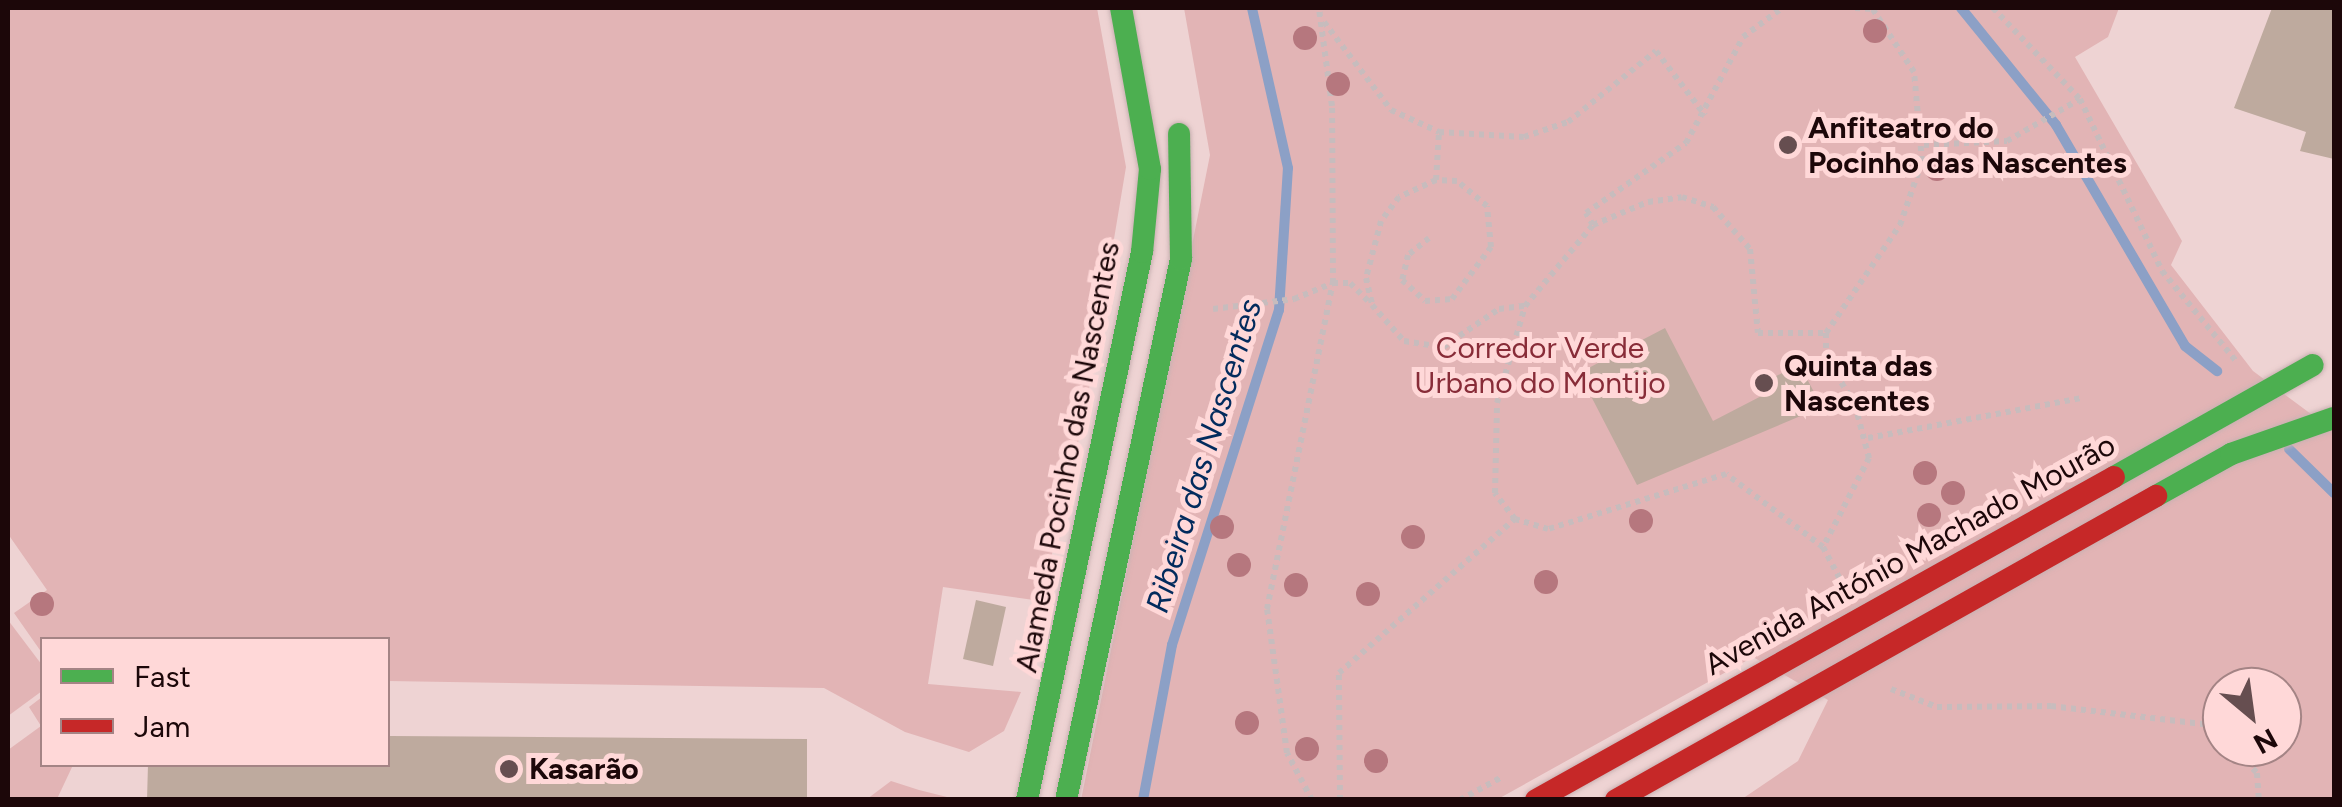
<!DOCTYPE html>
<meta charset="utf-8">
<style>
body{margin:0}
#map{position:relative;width:2342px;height:807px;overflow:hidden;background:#eed3d3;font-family:Figtree,sans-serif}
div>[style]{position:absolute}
.green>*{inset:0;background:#e2b4b5}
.stream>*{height:10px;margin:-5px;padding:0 5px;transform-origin:5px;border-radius:5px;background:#8ca0c6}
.building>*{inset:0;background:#beaa9e}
.path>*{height:6px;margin-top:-3px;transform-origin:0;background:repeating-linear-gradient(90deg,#c7bcbd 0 5px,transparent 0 10px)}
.roads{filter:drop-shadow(0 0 2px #c9b1b2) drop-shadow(0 0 2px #c9b1b2)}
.fast>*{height:22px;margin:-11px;padding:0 11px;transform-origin:11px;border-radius:11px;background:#4caf50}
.jam>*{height:22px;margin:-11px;padding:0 11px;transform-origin:11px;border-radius:11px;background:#c62828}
.trees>*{width:24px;height:24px;margin:-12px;border-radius:50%;background:#b6777e}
.dots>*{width:28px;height:28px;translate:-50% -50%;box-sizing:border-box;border:5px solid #ffd8d8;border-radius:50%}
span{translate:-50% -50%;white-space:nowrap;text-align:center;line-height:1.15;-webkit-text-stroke:10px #ffd8d8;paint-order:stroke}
.poi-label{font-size:30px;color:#1c0709;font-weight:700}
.left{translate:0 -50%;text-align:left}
.park-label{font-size:30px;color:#882c38}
.street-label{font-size:30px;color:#1c0709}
.water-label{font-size:32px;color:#022b5d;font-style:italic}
.frame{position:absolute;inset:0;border:10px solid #1c0709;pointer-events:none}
.legend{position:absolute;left:40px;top:637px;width:350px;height:130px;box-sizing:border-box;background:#ffd8d8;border:2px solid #a48485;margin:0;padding:12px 18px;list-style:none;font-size:30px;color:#1c0709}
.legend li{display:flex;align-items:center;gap:20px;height:50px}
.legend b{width:50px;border:2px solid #a48485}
.north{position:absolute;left:2202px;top:667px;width:100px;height:100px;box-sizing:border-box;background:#ffd8d8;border:2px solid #a48485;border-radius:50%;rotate:151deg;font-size:28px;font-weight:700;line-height:40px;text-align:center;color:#1c0709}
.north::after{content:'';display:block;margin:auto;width:35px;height:45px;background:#664e50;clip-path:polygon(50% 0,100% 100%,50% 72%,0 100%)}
</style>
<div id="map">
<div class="green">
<i style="clip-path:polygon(8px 8px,1097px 8px,1126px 167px,1085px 413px,1041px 601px,943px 587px,928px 684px,1021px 692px,1004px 731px,969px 752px,905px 732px,824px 688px,388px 681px,388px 640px,42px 640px,42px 653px,14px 613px,47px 590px,8px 534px)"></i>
<i style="clip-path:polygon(evenodd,1184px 8px,2119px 8px,2108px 37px,2075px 57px,2182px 241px,2171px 265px,2253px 371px,2334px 431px,2334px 799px,1742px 799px,1798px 761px,1828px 700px,1753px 657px,1498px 799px,1081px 800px,1210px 155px,1184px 8px,2222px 687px,2282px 687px,2282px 747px,2222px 747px,2222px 687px)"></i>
<i style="clip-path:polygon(8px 620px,42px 665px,42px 691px,8px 716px)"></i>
<i style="clip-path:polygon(42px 697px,42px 764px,73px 765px,57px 799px,8px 799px,8px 750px,41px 726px,29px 707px)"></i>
<i style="clip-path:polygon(891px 781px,919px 790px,955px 799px,867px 799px)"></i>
</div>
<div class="stream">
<i style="left:1961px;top:8px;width:151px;rotate:50.9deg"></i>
<i style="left:2056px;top:125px;width:256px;rotate:59.7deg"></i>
<i style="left:2185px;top:346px;width:41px;rotate:38deg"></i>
<i style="left:2289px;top:449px;width:63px;rotate:44.4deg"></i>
<i style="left:1143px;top:800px;width:158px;rotate:-79.4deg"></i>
<i style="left:1172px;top:645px;width:352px;rotate:-72.3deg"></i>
<i style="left:1279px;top:310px;width:142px;rotate:-86.4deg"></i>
<i style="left:1288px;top:168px;width:164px;rotate:-102.7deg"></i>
</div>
<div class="building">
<i style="clip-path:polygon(2272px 8px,2334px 8px,2334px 159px,2300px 151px,2306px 132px,2234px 108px)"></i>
<i style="clip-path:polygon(1665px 328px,1713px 421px,1773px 390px,1767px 381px,1799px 364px,1822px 407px,1637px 485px,1579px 373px)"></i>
<i style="clip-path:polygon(976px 600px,1006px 607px,993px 666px,963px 659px)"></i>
<i style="clip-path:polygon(390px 736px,807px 739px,807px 800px,147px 800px,148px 764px,388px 764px)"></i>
</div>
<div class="path">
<i style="left:1855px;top:8px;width:19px;rotate:3deg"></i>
<i style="left:1993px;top:8px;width:126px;rotate:46.3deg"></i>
<i style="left:2080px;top:99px;width:191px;rotate:64.5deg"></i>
<i style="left:2162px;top:271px;width:117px;rotate:50.6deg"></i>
<i style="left:1324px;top:22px;width:111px;rotate:52.7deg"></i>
<i style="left:1391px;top:110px;width:53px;rotate:24.6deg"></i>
<i style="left:1439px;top:132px;width:85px;rotate:3.4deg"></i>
<i style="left:1524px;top:137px;width:46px;rotate:-18.8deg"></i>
<i style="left:1568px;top:122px;width:113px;rotate:-38.9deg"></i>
<i style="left:1656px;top:51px;width:81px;rotate:52.6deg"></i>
<i style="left:1924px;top:145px;width:83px;rotate:-2.8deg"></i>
<i style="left:2007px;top:141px;width:84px;rotate:-29.9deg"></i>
<i style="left:1436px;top:180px;width:48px;rotate:-86.4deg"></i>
<i style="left:1593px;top:225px;width:14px;rotate:-120deg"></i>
<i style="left:1586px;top:213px;width:122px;rotate:-35deg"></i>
<i style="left:1686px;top:143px;width:120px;rotate:-61.7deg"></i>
<i style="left:1743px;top:37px;width:49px;rotate:-36.6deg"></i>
<i style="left:1429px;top:238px;width:27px;rotate:141deg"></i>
<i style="left:1408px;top:255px;width:26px;rotate:103deg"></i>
<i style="left:1402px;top:280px;width:31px;rotate:42deg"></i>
<i style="left:1425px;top:301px;width:27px;rotate:-4deg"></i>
<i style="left:1452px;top:299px;width:65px;rotate:-53.1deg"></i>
<i style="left:1491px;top:247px;width:41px;rotate:-95.6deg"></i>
<i style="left:1487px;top:206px;width:39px;rotate:-140deg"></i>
<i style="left:1457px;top:181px;width:21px;rotate:-177deg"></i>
<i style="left:1436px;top:180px;width:41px;rotate:155.3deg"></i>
<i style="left:1399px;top:197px;width:30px;rotate:127deg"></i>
<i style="left:1381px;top:221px;width:59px;rotate:104.7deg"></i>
<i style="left:1366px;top:278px;width:28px;rotate:77deg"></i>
<i style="left:1372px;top:305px;width:48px;rotate:48.4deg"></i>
<i style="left:1404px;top:341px;width:39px;rotate:9deg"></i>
<i style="left:1443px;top:347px;width:68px;rotate:-34.2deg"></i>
<i style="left:1499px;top:309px;width:26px;rotate:-7deg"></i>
<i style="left:1213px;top:309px;width:82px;rotate:-7deg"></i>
<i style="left:1294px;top:299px;width:42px;rotate:-22.3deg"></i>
<i style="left:1333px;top:283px;width:17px"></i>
<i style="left:1350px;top:283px;width:30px;rotate:45deg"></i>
<i style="left:1826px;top:333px;width:131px;rotate:-55.6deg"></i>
<i style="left:1900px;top:225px;width:68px;rotate:-71deg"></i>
<i style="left:1922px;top:161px;width:89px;rotate:-95.1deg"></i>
<i style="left:1914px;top:72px;width:77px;rotate:-123.3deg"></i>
<i style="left:1868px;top:438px;width:218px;rotate:-10.6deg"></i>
<i style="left:1823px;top:547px;width:121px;rotate:-143deg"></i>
<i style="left:1726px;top:474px;width:186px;rotate:162.8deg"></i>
<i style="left:1548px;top:529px;width:34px;rotate:-163deg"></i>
<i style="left:1515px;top:519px;width:33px;rotate:-128deg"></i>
<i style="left:1495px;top:493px;width:90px;rotate:-88.7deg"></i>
<i style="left:1497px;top:403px;width:101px;rotate:-73.9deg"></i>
<i style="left:1525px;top:306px;width:106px;rotate:-50deg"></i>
<i style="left:1593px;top:225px;width:60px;rotate:-22.7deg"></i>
<i style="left:1648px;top:202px;width:34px;rotate:-8deg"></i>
<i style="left:1682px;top:197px;width:33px;rotate:18deg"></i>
<i style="left:1713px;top:207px;width:56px;rotate:48.6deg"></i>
<i style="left:1750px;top:249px;width:84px;rotate:84.6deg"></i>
<i style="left:1758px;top:333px;width:68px"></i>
<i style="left:1826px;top:333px;width:24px;rotate:90deg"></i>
<i style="left:1826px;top:357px;width:56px;rotate:58.9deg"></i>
<i style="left:1855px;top:405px;width:55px;rotate:75.2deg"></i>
<i style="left:1869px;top:458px;width:100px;rotate:117.3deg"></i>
<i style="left:1823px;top:547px;width:38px;rotate:62deg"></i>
<i style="left:1891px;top:689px;width:49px;rotate:21.4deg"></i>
<i style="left:1937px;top:707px;width:114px;rotate:-0.5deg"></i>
<i style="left:2051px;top:706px;width:161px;rotate:6.8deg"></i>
<i style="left:2211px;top:725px;width:16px;rotate:45deg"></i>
<i style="left:2232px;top:747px;width:36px;rotate:46deg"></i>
<i style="left:2257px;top:773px;width:27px;rotate:86deg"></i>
<i style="left:1312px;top:800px;width:53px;rotate:-118deg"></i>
<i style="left:1287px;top:753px;width:145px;rotate:-97.9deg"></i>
<i style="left:1267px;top:609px;width:333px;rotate:-78.6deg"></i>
<i style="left:1333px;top:283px;width:177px;rotate:-90.3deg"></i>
<i style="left:1332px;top:106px;width:99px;rotate:-97.6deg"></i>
<i style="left:1340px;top:800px;width:127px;rotate:-90.5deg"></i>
<i style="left:1339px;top:673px;width:234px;rotate:-41.2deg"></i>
<i style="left:1460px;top:800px;width:46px;rotate:-28.8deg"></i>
</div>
<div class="roads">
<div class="fast">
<i style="left:2114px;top:477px;width:228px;rotate:-29.4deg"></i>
<i style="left:2156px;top:496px;width:86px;rotate:-29.2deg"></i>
<i style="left:2231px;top:454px;width:109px;rotate:-19.3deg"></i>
<i style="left:1027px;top:800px;width:560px;rotate:-78.15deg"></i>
<i style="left:1142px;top:252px;width:83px;rotate:-84.5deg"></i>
<i style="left:1150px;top:169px;width:164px;rotate:-100.2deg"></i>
<i style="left:1066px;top:800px;width:553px;rotate:-78deg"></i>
<i style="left:1181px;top:259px;width:125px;rotate:-90.9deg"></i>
</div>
<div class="jam">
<i style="left:1536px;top:800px;width:662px;rotate:-29.2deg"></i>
<i style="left:1616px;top:800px;width:620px;rotate:-29.38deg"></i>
</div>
</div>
<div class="trees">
<i style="left:1875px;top:31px"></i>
<i style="left:1305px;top:38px"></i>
<i style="left:1338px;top:84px"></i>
<i style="left:1937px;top:169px"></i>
<i style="left:1925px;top:473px"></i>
<i style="left:1953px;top:493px"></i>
<i style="left:1929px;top:515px"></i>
<i style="left:1641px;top:521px"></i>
<i style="left:1222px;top:527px"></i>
<i style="left:1413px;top:537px"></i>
<i style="left:1239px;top:565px"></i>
<i style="left:1546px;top:582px"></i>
<i style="left:1296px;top:585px"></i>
<i style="left:1368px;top:594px"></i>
<i style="left:42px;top:604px"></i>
<i style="left:1247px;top:723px"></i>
<i style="left:1307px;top:749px"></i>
<i style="left:1376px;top:761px"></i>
</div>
<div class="dots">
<i style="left:1788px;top:145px;background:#664e50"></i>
<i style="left:1764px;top:383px;background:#664e50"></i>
<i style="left:509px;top:769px;background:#664e50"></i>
</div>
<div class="poi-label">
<span class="left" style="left:1808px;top:145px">Anfiteatro do<br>Pocinho das Nascentes</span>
<span class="left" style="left:1784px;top:383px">Quinta das<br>Nascentes</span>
<span class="left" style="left:529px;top:769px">Kasarão</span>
</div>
<div class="park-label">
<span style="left:1540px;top:365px">Corredor Verde<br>Urbano do Montijo</span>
</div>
<div class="street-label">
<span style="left:1068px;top:457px;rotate:-79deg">Alameda Pocinho das Nascentes</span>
<span style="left:1910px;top:555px;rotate:-29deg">Avenida António Machado Mourão</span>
</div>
<div class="water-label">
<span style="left:1204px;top:456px;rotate:-73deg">Ribeira das Nascentes</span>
</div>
<div class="frame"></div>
<ul class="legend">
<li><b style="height:12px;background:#4caf50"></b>Fast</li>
<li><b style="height:12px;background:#c62828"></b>Jam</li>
</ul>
<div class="north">N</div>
</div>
